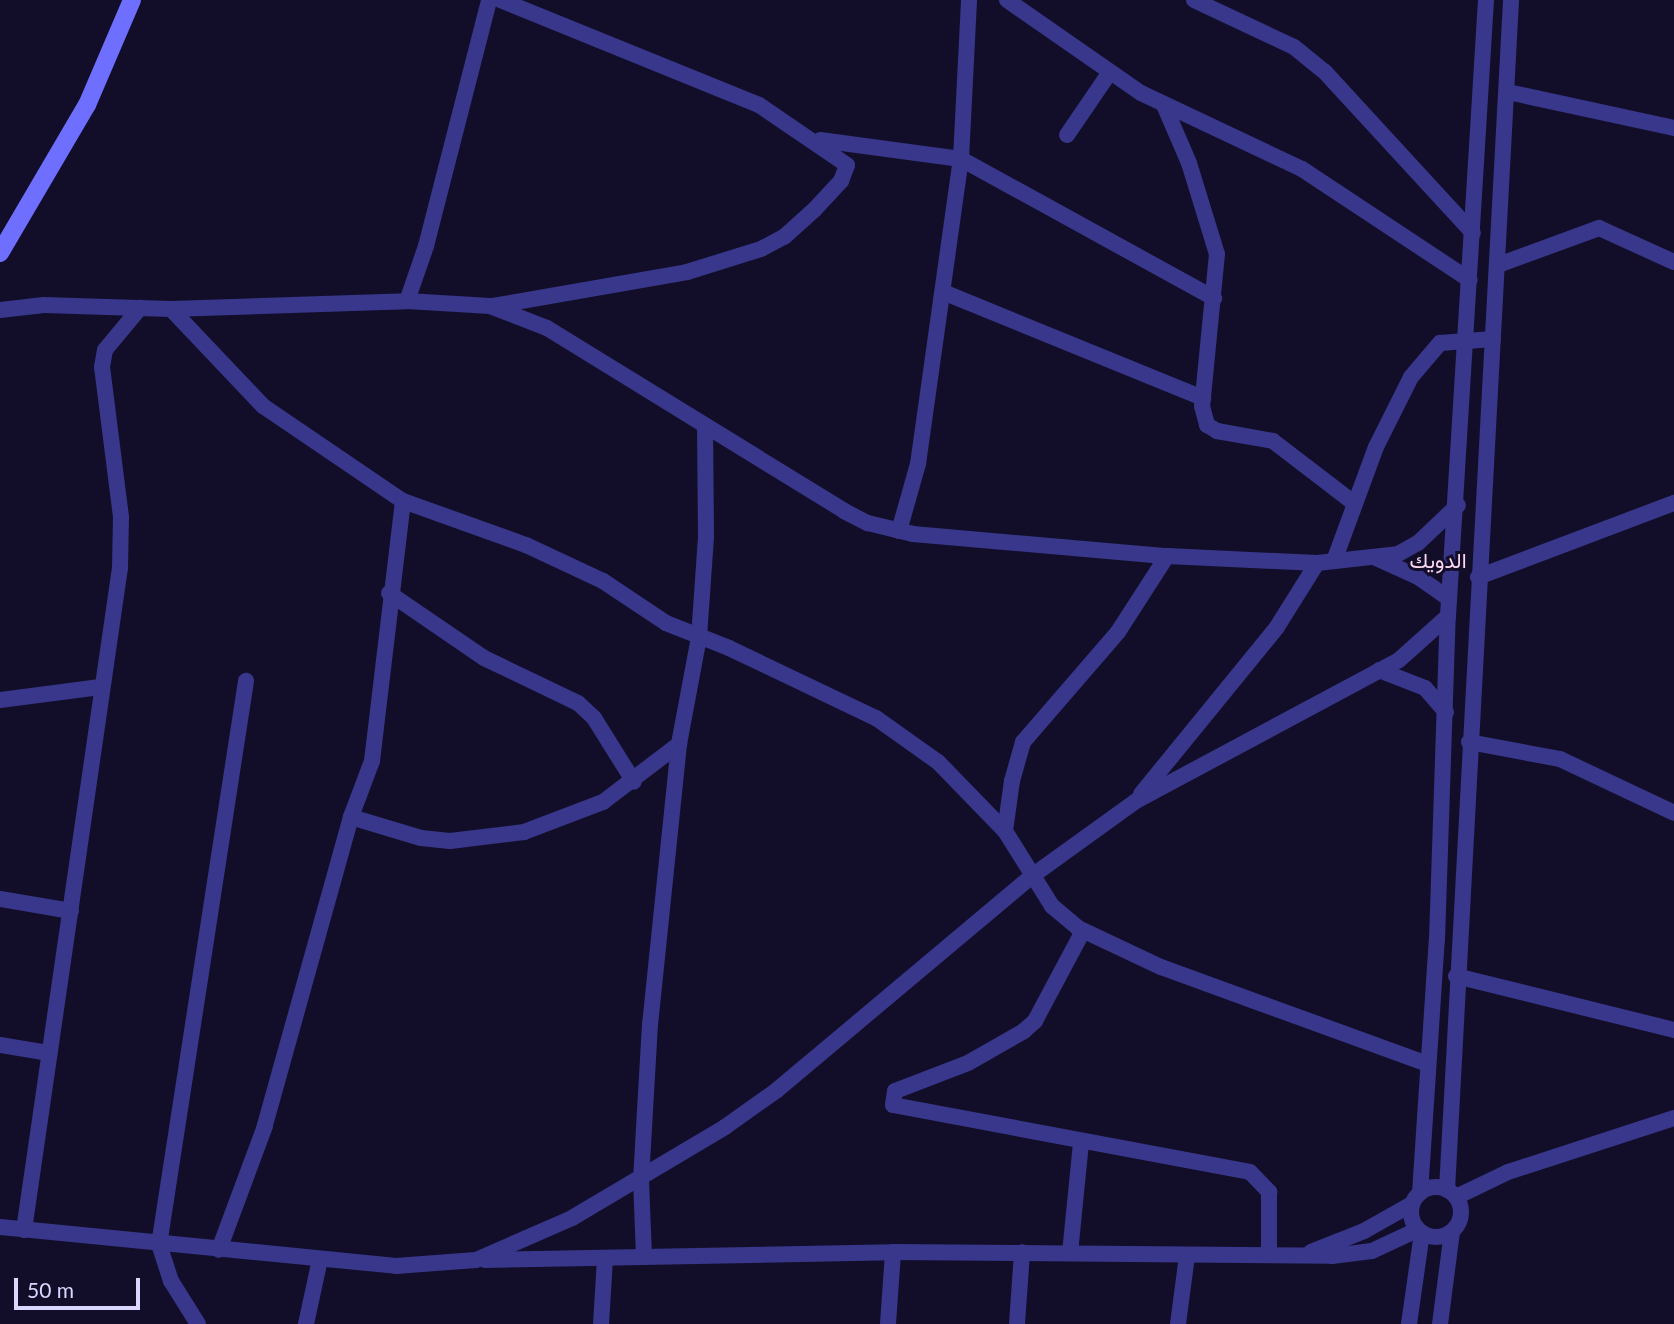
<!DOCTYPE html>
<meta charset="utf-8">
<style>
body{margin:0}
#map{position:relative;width:1674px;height:1324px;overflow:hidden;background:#120e29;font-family:Lato,Vazirmatn,sans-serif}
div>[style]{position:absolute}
.street>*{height:16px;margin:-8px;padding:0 8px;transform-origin:8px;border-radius:8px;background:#38378b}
.street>.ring{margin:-8px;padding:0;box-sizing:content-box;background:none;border:16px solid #38378b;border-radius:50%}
.secondary>*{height:18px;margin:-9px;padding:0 9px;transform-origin:9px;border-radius:9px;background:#6e6eff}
span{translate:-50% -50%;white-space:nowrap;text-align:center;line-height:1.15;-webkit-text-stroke:6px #120e29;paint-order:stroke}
.neighbourhood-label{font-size:21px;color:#ffd9f2}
.scale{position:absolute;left:14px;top:1278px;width:126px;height:32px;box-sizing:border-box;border:4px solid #dad7ff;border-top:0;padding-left:9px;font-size:21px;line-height:24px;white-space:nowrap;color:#dad7ff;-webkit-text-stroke:5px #120e29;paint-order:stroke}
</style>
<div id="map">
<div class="street">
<i style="left:1007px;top:0;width:163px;rotate:34.8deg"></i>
<i style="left:1141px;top:93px;width:178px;rotate:25.3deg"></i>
<i style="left:1302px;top:169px;width:201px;rotate:33.5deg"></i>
<i style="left:1194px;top:0;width:110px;rotate:25.2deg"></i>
<i style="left:1294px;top:47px;width:38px;rotate:39deg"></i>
<i style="left:1324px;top:71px;width:220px;rotate:47.4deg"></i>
<i style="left:1508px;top:92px;width:170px;rotate:12.2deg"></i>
<i style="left:1164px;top:105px;width:63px;rotate:66.7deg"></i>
<i style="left:1189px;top:163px;width:95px;rotate:72.9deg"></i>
<i style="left:1217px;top:254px;width:153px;rotate:95.6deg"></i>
<i style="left:1202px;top:406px;width:20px;rotate:75deg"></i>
<i style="left:1207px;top:425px;width:12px;rotate:31deg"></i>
<i style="left:1217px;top:431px;width:57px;rotate:10.1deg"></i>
<i style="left:1273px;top:441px;width:103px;rotate:37.5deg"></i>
<i style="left:1067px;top:135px;width:76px;rotate:-55.7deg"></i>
<i style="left:820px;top:140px;width:142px;rotate:7.7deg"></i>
<i style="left:961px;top:159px;width:289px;rotate:28.8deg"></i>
<i style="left:1498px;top:265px;width:108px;rotate:-20.1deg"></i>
<i style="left:1599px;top:228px;width:82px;rotate:24.4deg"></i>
<i style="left:943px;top:292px;width:281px;rotate:22.2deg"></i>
<i style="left:407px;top:301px;width:83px;rotate:3.4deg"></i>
<i style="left:490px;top:306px;width:61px;rotate:21.1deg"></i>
<i style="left:547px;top:328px;width:349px;rotate:31.6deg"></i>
<i style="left:844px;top:511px;width:27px;rotate:27deg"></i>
<i style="left:868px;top:523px;width:46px;rotate:13.7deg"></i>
<i style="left:913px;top:534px;width:255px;rotate:5deg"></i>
<i style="left:1167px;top:556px;width:150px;rotate:2.7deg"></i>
<i style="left:1317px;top:563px;width:81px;rotate:-6.3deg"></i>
<i style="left:1398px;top:554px;width:23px;rotate:-29deg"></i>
<i style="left:1418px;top:543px;width:55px;rotate:-43.5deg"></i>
<i style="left:493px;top:306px;width:197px;rotate:-9.9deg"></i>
<i style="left:687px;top:272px;width:77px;rotate:-17.3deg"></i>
<i style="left:761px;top:249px;width:26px;rotate:-28deg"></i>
<i style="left:784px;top:237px;width:40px;rotate:-42deg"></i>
<i style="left:814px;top:210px;width:40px;rotate:-47deg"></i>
<i style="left:841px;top:181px;width:17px;rotate:-69deg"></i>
<i style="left:847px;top:165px;width:107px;rotate:-145.7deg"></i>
<i style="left:759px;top:105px;width:279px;rotate:-157.9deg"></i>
<i style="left:171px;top:309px;width:236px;rotate:-1.9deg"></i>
<i style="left:407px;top:301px;width:58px;rotate:-70.9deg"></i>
<i style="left:426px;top:246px;width:254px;rotate:-75.6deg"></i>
<i style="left:0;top:310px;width:44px;rotate:-6.5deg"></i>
<i style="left:44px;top:305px;width:127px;rotate:1.8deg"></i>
<i style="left:171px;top:309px;width:134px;rotate:46.5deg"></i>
<i style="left:263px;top:406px;width:169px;rotate:34.2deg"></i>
<i style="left:403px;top:501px;width:262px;rotate:96.8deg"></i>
<i style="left:372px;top:761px;width:60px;rotate:110.6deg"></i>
<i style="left:351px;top:817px;width:321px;rotate:105.6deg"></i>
<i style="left:265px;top:1126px;width:132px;rotate:110.4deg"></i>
<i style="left:403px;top:501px;width:131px;rotate:19.7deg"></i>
<i style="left:526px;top:545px;width:85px;rotate:25.1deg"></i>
<i style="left:603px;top:581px;width:76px;rotate:33.7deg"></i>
<i style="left:666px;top:623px;width:68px;rotate:21.6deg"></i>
<i style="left:729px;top:648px;width:163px;rotate:25.5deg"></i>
<i style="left:876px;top:718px;width:76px;rotate:35.4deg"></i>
<i style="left:938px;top:762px;width:96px;rotate:45.8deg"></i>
<i style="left:899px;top:531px;width:70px;rotate:-74.2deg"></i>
<i style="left:918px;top:464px;width:308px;rotate:-82deg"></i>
<i style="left:961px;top:159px;width:159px;rotate:-87.1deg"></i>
<i style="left:1167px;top:556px;width:90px;rotate:122.8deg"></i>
<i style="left:1118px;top:632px;width:145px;rotate:130.8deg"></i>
<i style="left:1023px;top:742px;width:41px;rotate:105.8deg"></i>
<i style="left:1012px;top:781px;width:50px;rotate:98deg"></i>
<i style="left:1005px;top:831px;width:89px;rotate:57.9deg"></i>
<i style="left:1052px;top:906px;width:34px;rotate:40deg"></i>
<i style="left:1078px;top:928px;width:92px;rotate:25.2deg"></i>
<i style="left:1161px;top:967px;width:283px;rotate:20deg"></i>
<i style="left:1376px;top:558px;width:46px;rotate:24.3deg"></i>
<i style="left:1418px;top:577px;width:38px;rotate:35deg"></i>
<i style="left:1334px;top:561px;width:121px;rotate:-69.8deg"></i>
<i style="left:1376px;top:447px;width:78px;rotate:-63.4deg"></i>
<i style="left:1411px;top:377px;width:45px;rotate:-49.5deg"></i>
<i style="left:1440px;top:343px;width:53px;rotate:-4.3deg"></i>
<i style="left:1478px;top:577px;width:210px;rotate:-20.7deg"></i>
<i style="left:389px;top:593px;width:115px;rotate:34.4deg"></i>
<i style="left:484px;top:658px;width:104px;rotate:25.6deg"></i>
<i style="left:578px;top:703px;width:22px;rotate:43deg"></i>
<i style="left:594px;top:718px;width:75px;rotate:58deg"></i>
<i style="left:1379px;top:670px;width:49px;rotate:21.4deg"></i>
<i style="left:1425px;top:688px;width:32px;rotate:49deg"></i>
<i style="left:0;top:700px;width:101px;rotate:-7.4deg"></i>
<i style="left:1469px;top:742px;width:93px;rotate:10.6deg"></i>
<i style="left:1560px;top:759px;width:126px;rotate:25.3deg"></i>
<i style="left:1141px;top:794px;width:215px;rotate:-50.8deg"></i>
<i style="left:1277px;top:627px;width:75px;rotate:-58deg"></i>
<i style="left:351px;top:817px;width:73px;rotate:16.7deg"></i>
<i style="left:421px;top:838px;width:29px;rotate:6deg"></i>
<i style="left:450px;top:841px;width:75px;rotate:-6.9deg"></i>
<i style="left:524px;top:832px;width:85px;rotate:-20.8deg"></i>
<i style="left:603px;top:802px;width:96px;rotate:-37.3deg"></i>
<i style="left:0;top:899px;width:72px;rotate:9.6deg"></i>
<i style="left:1083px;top:931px;width:102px;rotate:118.1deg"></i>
<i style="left:1035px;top:1021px;width:15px;rotate:138deg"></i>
<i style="left:1024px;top:1031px;width:64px;rotate:150.3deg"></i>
<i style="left:968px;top:1063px;width:78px;rotate:159deg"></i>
<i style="left:895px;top:1091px;width:14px;rotate:98deg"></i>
<i style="left:893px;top:1105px;width:363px;rotate:10.6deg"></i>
<i style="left:1250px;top:1172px;width:28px;rotate:46deg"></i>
<i style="left:1269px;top:1192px;width:62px;rotate:90deg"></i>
<i style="left:1456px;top:976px;width:225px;rotate:13.9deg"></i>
<i style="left:0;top:1045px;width:50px;rotate:9.3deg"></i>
<i class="ring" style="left:1411px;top:1187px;width:34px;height:34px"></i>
<i style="left:1447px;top:1190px;width:1192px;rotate:-86.92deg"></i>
<i style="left:1420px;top:1193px;width:254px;rotate:-86.2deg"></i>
<i style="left:1437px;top:940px;width:324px;rotate:-88.1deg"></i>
<i style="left:1448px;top:616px;width:617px;rotate:-86.47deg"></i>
<i style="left:1456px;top:1197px;width:58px;rotate:-25.7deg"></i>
<i style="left:1508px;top:1172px;width:175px;rotate:-18deg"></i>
<i style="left:0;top:1227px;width:398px;rotate:5.6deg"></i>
<i style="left:396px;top:1266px;width:80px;rotate:-4.3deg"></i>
<i style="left:476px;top:1260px;width:105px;rotate:-23.6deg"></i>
<i style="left:572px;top:1218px;width:178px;rotate:-30.7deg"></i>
<i style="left:725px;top:1127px;width:64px;rotate:-35.4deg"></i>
<i style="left:777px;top:1090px;width:333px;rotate:-40deg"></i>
<i style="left:1032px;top:876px;width:128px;rotate:-35.8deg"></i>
<i style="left:1136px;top:801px;width:298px;rotate:-28.2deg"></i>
<i style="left:1399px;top:660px;width:66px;rotate:-41.9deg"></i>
<i style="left:24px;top:1230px;width:669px;rotate:-81.75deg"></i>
<i style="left:120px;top:568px;width:51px;rotate:-88.9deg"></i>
<i style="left:121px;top:517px;width:151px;rotate:-97.2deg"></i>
<i style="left:102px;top:367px;width:17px;rotate:-80deg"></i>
<i style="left:105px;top:350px;width:55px;rotate:-50.2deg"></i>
<i style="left:1311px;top:1252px;width:57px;rotate:-21.6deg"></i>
<i style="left:1364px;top:1231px;width:55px;rotate:-29.4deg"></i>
<i style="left:1070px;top:1253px;width:111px;rotate:-84.3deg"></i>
<i style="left:644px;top:1257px;width:77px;rotate:-92.2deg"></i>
<i style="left:641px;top:1180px;width:155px;rotate:-86.7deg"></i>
<i style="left:650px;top:1025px;width:282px;rotate:-84.1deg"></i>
<i style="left:679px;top:744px;width:109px;rotate:-79.4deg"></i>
<i style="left:699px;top:637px;width:100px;rotate:-86deg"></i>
<i style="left:706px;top:537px;width:111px;rotate:-90.5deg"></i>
<i style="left:485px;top:1260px;width:408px;rotate:-1.1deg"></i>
<i style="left:893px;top:1252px;width:439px;rotate:0.5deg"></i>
<i style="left:1332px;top:1256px;width:40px;rotate:-7.1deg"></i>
<i style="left:1372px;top:1251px;width:50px;rotate:-25deg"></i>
<i style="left:198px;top:1324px;width:51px;rotate:-122.1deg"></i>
<i style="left:171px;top:1281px;width:38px;rotate:-108deg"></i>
<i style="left:159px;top:1245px;width:571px;rotate:-81.23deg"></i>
<i style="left:306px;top:1324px;width:66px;rotate:-77.8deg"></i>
<i style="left:601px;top:1324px;width:66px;rotate:-86.5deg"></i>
<i style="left:888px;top:1324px;width:72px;rotate:-86deg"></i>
<i style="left:1017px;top:1324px;width:72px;rotate:-86deg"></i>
<i style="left:1178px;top:1324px;width:69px;rotate:-82.5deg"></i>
<i style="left:1409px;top:1324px;width:92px;rotate:-81.9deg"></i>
<i style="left:1440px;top:1324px;width:93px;rotate:-82.6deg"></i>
</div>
<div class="secondary">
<i style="left:0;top:253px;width:172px;rotate:-59.6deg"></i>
<i style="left:87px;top:105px;width:114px;rotate:-66.8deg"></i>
</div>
<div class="neighbourhood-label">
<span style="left:1438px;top:560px">الدويك</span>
</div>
<div class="scale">50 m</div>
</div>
